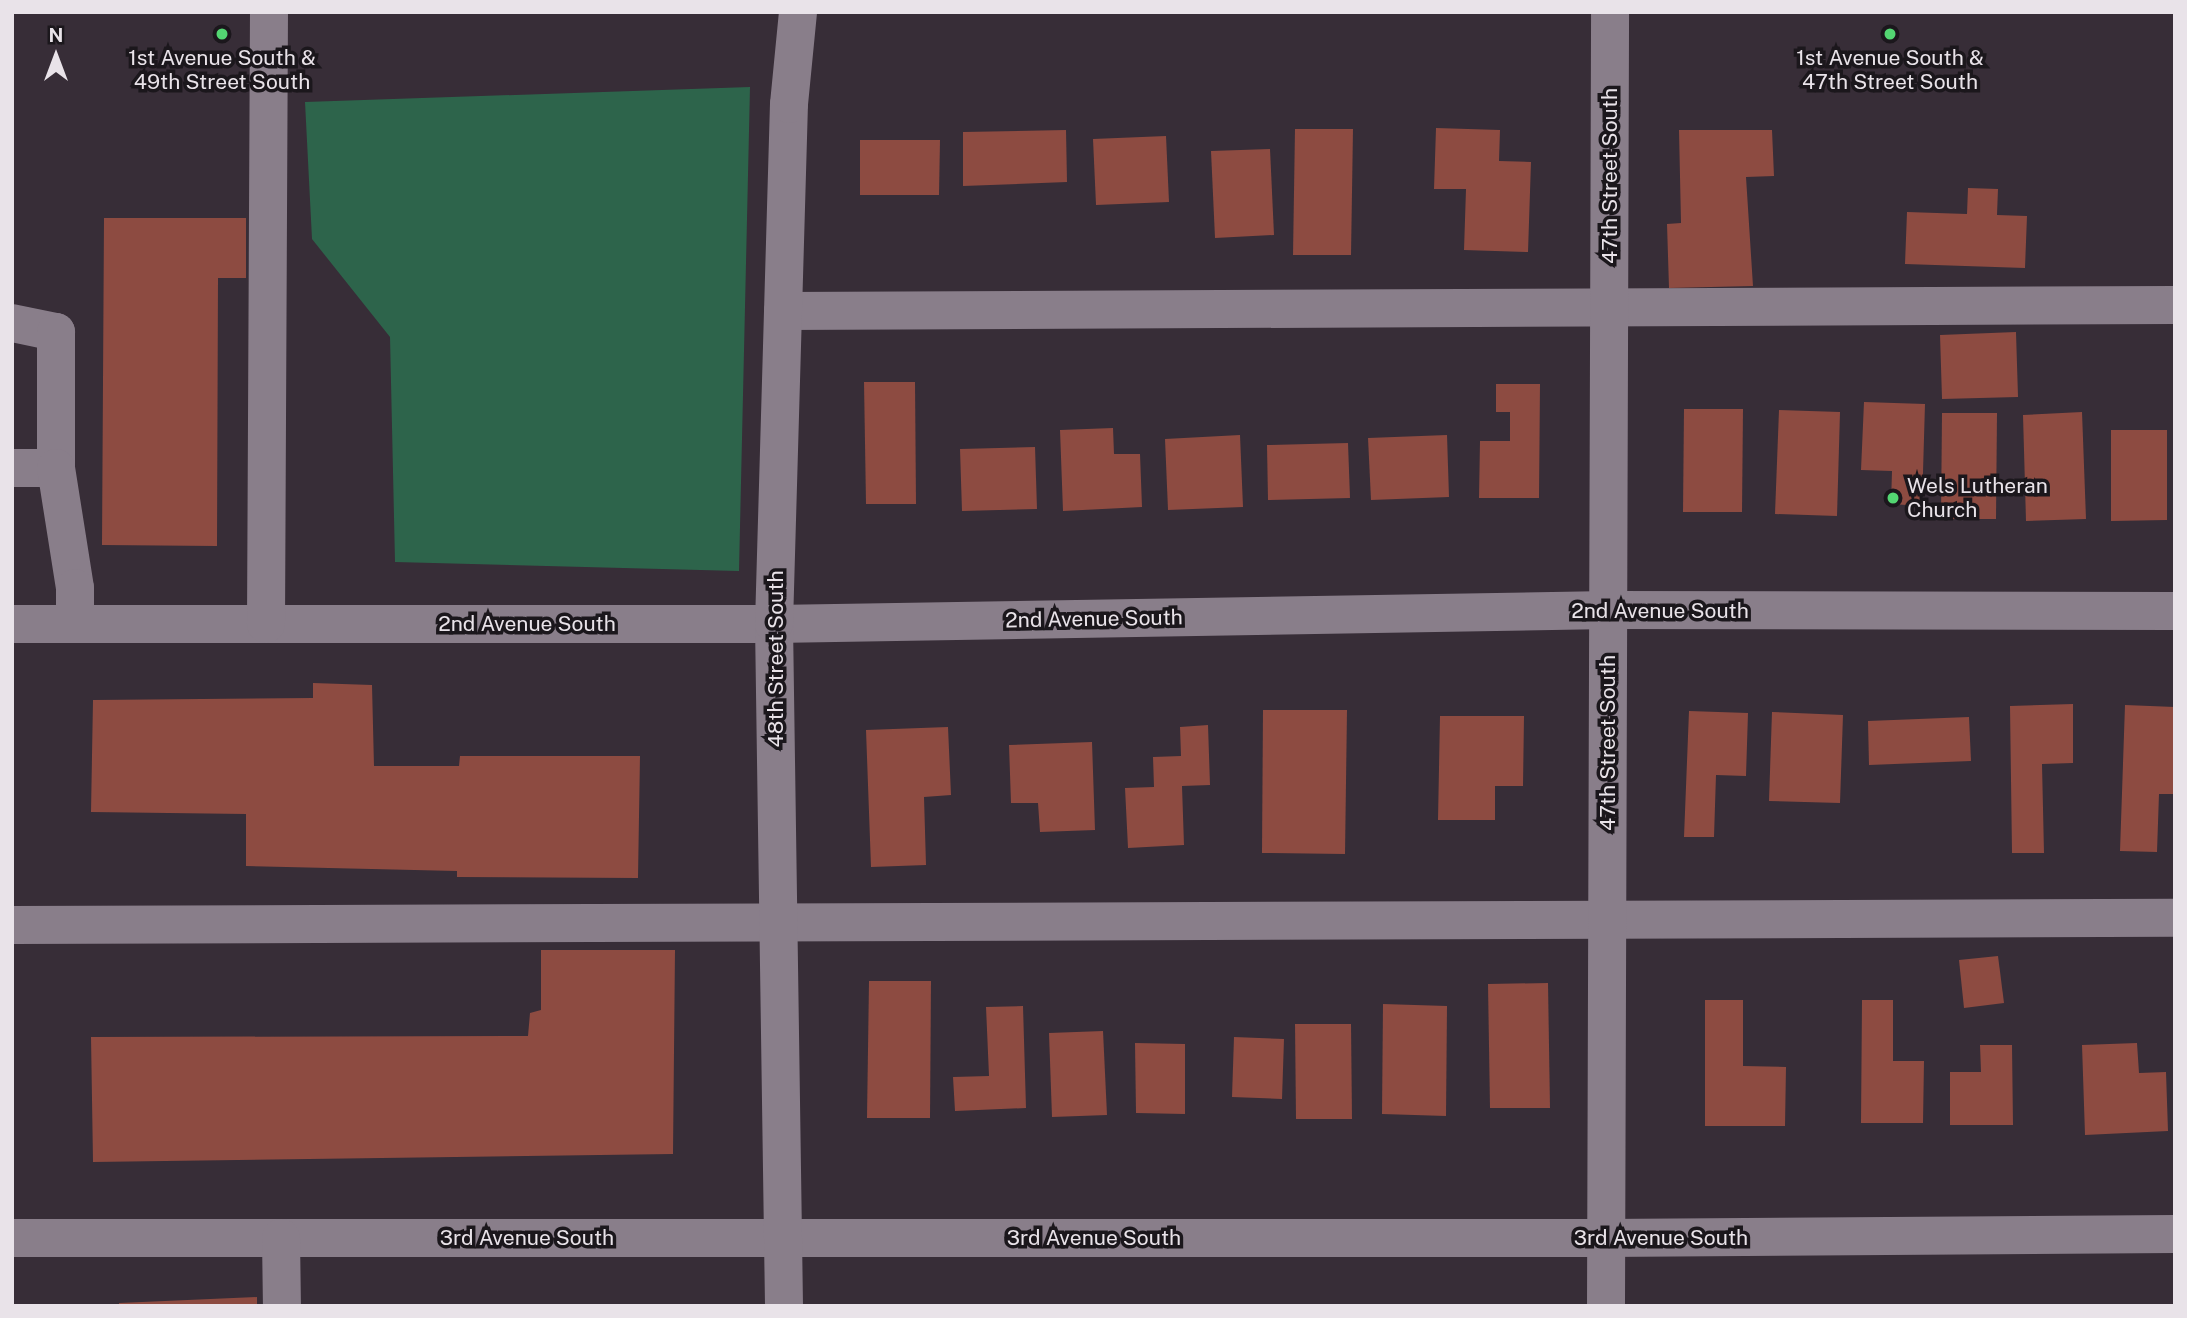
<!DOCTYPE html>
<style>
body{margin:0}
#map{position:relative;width:2187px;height:1318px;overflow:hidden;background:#372d37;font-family:"Public Sans",sans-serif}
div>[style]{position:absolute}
.green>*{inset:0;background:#2d644b}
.building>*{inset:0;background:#8d4b41}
.minor>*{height:38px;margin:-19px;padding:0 19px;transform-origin:19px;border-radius:19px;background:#897e8a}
.dots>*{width:19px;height:19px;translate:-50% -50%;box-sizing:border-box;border:4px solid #1b171c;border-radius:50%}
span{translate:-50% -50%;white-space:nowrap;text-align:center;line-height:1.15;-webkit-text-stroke:7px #1b171c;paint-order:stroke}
.poi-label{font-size:21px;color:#e9e3e9}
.left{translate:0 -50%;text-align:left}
.street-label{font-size:21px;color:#e9e3e9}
.frame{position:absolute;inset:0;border:14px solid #e9e3e9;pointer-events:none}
.north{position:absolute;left:21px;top:21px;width:70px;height:70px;-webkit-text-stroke:5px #1b171c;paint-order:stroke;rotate:0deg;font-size:19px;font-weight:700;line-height:28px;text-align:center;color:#e9e3e9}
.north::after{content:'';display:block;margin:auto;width:24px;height:32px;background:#e9e3e9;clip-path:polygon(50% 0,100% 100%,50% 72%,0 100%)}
</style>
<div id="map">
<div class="green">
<i style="clip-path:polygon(750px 87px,739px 571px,395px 562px,390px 337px,312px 239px,305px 102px)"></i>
</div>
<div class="building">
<i style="clip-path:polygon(1436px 128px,1500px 130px,1499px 161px,1531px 162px,1528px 252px,1464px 250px,1466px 189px,1434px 189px)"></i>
<i style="clip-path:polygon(1295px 129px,1353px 129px,1351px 255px,1293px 255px)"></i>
<i style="clip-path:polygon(1066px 130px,1067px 182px,963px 186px,963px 132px)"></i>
<i style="clip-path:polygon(1679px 130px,1772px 130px,1774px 176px,1746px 177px,1753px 286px,1669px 288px,1667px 224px,1681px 223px)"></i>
<i style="clip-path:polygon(1166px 136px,1169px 202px,1096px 205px,1093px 139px)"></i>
<i style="clip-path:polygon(860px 140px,940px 140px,939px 195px,860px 195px)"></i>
<i style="clip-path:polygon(1270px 149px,1274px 235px,1215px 238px,1211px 151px)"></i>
<i style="clip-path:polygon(1968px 188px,1998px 189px,1997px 215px,2027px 216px,2025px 268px,1905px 264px,1907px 212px,1967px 214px)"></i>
<i style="clip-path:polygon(104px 218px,246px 218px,246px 278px,218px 278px,217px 546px,102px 545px)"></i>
<i style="clip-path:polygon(2016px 332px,2018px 397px,1942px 399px,1940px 335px)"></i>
<i style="clip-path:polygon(864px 382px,915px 382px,916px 504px,866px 504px)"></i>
<i style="clip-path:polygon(1496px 384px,1540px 384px,1539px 498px,1479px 498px,1480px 441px,1510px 441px,1510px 412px,1496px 412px)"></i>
<i style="clip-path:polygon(1864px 402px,1925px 404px,1922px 506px,1891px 504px,1892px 471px,1861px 470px)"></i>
<i style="clip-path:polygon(1684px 409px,1743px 409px,1742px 512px,1683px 512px)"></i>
<i style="clip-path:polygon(1779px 410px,1840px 412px,1837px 516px,1775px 514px)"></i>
<i style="clip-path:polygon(2082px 412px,2086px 519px,2026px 521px,2023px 415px)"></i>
<i style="clip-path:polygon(1942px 413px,1997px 413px,1996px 519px,1941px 519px)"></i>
<i style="clip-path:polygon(1113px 428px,1114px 454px,1140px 454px,1142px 507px,1063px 511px,1060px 430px)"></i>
<i style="clip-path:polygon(2111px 430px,2167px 430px,2167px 520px,2111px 521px)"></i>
<i style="clip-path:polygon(1240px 435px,1243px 507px,1168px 510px,1165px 439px)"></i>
<i style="clip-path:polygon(1447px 435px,1449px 497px,1371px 500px,1368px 438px)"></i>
<i style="clip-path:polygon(1348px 443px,1350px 498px,1268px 500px,1267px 445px)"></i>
<i style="clip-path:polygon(1035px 447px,1037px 509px,962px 511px,960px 449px)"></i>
<i style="clip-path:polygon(313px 683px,372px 685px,374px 766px,459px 766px,460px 756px,640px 756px,638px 878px,457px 877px,457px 871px,246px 866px,246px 814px,91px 812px,93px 700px,313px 698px)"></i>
<i style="clip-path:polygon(2073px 704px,2073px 763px,2042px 764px,2044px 853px,2012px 853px,2010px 706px)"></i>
<i style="clip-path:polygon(2125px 705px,2175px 707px,2175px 794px,2159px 794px,2157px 852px,2120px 851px)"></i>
<i style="clip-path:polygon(1263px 710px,1347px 710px,1345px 854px,1262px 853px)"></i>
<i style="clip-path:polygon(1689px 711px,1748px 713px,1746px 776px,1716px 775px,1714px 837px,1684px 837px)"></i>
<i style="clip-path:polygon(1772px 712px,1843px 715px,1840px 803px,1769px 801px)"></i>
<i style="clip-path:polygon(1440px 716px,1524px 716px,1523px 786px,1495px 786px,1495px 820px,1438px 820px)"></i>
<i style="clip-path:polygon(1969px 717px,1971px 761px,1869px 765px,1868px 721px)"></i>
<i style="clip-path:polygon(1208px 725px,1210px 785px,1182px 786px,1184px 845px,1128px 848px,1125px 788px,1154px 787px,1153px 757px,1181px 756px,1180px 727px)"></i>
<i style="clip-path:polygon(948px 727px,951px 795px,924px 797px,926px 865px,871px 867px,866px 730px)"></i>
<i style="clip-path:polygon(1092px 742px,1095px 830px,1040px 832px,1038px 803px,1011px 803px,1009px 745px)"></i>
<i style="clip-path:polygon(541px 950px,675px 950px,673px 1154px,93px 1162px,91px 1037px,528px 1036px,530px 1013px,541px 1010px)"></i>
<i style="clip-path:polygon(1998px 956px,2004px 1003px,1964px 1008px,1959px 960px)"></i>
<i style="clip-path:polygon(869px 981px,931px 981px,930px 1118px,867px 1118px)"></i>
<i style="clip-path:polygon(1548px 983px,1550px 1108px,1490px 1108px,1488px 984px)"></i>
<i style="clip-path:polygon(1705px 1000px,1743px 1000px,1743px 1066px,1786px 1067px,1785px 1126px,1705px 1126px)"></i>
<i style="clip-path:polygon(1862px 1000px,1893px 1000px,1893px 1061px,1924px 1061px,1923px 1123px,1861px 1123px)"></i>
<i style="clip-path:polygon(1383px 1004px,1447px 1006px,1446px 1116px,1382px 1114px)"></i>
<i style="clip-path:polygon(1023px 1006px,1026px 1108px,955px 1111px,953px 1077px,989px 1076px,986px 1007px)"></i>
<i style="clip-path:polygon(1295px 1024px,1351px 1024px,1352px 1119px,1296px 1119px)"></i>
<i style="clip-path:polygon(1103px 1031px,1107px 1115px,1052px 1117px,1049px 1033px)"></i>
<i style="clip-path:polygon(1234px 1037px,1284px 1039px,1282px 1099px,1232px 1097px)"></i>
<i style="clip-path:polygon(1135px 1043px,1185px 1044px,1185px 1114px,1136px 1113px)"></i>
<i style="clip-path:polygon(2137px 1043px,2139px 1073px,2166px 1072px,2168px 1131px,2085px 1135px,2082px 1045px)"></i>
<i style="clip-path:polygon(1980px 1045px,2012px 1045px,2013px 1125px,1950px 1125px,1950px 1072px,1981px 1072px)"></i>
<i style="clip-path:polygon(257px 1297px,257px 1306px,119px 1306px,119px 1303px)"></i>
</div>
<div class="minor">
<i style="left:783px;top:311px;width:1392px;rotate:-0.25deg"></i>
<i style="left:12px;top:323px;width:45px;rotate:11.6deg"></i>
<i style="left:56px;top:332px;width:136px;rotate:90deg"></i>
<i style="left:56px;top:468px;width:44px;rotate:180deg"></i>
<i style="left:56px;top:468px;width:121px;rotate:81deg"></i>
<i style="left:75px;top:588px;width:36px;rotate:90deg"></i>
<i style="left:12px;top:624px;width:762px"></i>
<i style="left:774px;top:624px;width:835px;rotate:-0.96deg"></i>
<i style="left:1609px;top:610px;width:566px;rotate:0.1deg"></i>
<i style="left:266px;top:624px;width:612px;rotate:-89.72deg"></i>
<i style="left:12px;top:925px;width:2163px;rotate:-0.19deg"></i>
<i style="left:12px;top:1238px;width:1593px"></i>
<i style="left:1605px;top:1238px;width:570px;rotate:-0.4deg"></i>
<i style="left:281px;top:1238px;width:68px;rotate:89.2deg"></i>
<i style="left:784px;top:1306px;width:682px;rotate:-90.84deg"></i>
<i style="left:774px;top:624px;width:520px;rotate:-88.35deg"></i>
<i style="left:789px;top:104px;width:92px;rotate:-84.4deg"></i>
<i style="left:1606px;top:1306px;width:1294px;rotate:-89.82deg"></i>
</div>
<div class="dots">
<i style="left:222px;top:34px;background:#53d672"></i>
<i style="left:1890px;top:34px;background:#53d672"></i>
<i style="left:1893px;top:498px;background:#53d672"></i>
</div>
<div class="poi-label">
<span style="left:222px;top:70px">1st Avenue South &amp;<br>49th Street South</span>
<span style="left:1890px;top:70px">1st Avenue South &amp;<br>47th Street South</span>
<span class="left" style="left:1907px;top:498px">Wels Lutheran<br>Church</span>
</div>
<div class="street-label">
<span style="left:1610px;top:176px;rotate:-90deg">47th Street South</span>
<span style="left:1660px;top:611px">2nd Avenue South</span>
<span style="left:1094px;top:619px;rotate:-1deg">2nd Avenue South</span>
<span style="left:527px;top:624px">2nd Avenue South</span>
<span style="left:776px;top:659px;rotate:-90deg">48th Street South</span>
<span style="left:1608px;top:743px;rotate:-90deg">47th Street South</span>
<span style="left:527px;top:1238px">3rd Avenue South</span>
<span style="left:1094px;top:1238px">3rd Avenue South</span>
<span style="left:1661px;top:1238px">3rd Avenue South</span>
</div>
<div class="frame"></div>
<div class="north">N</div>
</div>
